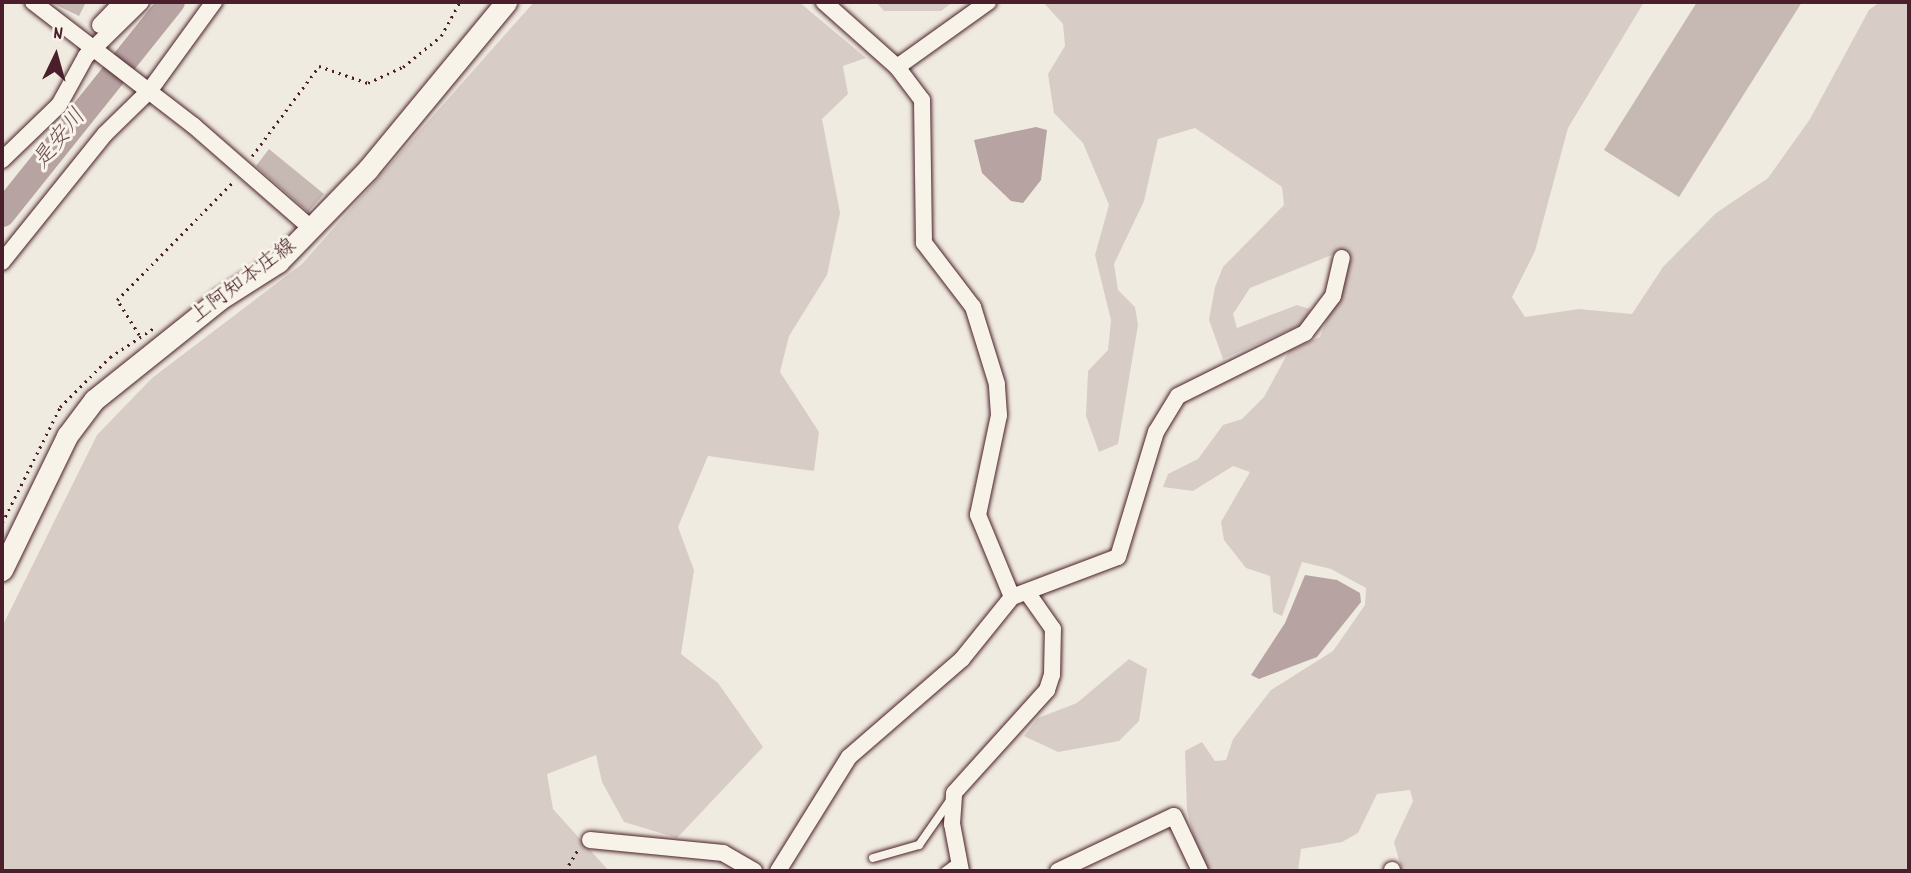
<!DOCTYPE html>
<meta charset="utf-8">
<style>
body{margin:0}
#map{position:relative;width:1911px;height:873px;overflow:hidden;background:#f0ebe0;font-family:Dekko,"Klee One",sans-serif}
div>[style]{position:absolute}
.green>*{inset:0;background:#d8cdc6}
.water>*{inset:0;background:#b7a4a2}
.river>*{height:26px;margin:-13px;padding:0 13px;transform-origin:13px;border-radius:13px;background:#b7a4a2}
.building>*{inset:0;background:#c6b8b3}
.path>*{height:2.5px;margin-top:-1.25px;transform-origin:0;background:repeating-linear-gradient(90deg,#4a1f2b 0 2px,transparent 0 7px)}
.roads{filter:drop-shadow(0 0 2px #4a1f2b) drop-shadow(0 0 2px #4a1f2b)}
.lane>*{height:8px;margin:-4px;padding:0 4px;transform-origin:4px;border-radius:4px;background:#f7f3e8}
.street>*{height:16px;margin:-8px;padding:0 8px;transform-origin:8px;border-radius:8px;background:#f7f3e8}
.secondary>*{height:21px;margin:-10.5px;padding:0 10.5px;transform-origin:10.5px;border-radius:10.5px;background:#f7f3e8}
span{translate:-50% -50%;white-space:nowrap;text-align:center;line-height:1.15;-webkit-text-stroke:6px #f7f3e8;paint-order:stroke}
.street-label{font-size:21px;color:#4a1f2b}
.water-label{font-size:23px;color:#704e55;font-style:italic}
.frame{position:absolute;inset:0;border:4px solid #4a1f2b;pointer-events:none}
.north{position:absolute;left:21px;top:21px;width:70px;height:70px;-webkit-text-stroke:5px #f7f3e8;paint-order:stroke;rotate:5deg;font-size:19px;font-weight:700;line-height:28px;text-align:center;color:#4a1f2b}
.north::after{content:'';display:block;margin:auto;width:24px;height:32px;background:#4a1f2b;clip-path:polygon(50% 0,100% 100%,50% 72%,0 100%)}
</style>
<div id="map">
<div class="green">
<i style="clip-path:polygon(534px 2px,799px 2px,866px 58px,843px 66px,848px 94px,822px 119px,840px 213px,827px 275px,789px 336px,780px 372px,819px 432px,814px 471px,708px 456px,678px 527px,694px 570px,681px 654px,718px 683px,763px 747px,677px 838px,624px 822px,602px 782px,596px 755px,547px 774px,553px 809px,609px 871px,2px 871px,2px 627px,97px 435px,152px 378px,302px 264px)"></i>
<i style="clip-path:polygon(876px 2px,953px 2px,941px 11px,884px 11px)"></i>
<i style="clip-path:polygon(1043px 2px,1644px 2px,1568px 128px,1535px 251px,1512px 297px,1525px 317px,1579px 309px,1632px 314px,1663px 267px,1716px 213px,1768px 178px,1810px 119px,1869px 10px,1880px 2px,1909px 2px,1909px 871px,1402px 871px,1394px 842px,1413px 801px,1410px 790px,1377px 794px,1358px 833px,1342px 842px,1301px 849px,1298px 871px,1203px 871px,1187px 811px,1185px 751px,1202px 742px,1215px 761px,1226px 760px,1233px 739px,1271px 690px,1333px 651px,1365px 605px,1366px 588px,1331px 569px,1302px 562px,1282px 616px,1273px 612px,1270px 576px,1246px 568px,1224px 540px,1221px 522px,1250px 472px,1233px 466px,1193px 491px,1163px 487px,1168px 474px,1198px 459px,1223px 425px,1242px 419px,1264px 397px,1289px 351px,1320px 337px,1351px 259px,1339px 252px,1250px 288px,1233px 314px,1237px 328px,1297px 305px,1310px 309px,1305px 323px,1223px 359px,1209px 320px,1215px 287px,1223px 267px,1284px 205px,1282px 187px,1195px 128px,1158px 139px,1144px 201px,1114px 264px,1118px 290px,1135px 307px,1138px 325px,1118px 444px,1099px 452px,1086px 416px,1088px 371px,1108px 350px,1111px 320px,1095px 255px,1109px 205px,1083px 143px,1054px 113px,1048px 74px,1065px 46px,1063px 24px)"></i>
<i style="clip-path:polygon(1129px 659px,1147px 669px,1139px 721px,1119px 741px,1058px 752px,1024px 736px,1038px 718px,1077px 703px)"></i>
</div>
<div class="water">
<i style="clip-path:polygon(1036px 127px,1047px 130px,1041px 180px,1023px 203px,1011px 201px,982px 173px,974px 140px)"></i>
<i style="clip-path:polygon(1305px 575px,1337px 580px,1360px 593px,1361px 602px,1317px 657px,1259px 679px,1251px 675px,1285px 623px)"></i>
</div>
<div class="river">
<i style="left:2px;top:214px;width:272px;rotate:-51.3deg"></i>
</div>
<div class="building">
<i style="clip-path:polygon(50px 2px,86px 2px,79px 16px)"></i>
<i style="clip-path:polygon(1697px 2px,1802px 2px,1679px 197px,1604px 150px)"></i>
<i style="clip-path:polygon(269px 149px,324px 194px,308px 212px,256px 166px)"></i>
</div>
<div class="path">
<i style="left:252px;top:156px;width:112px;rotate:-53.3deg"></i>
<i style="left:319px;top:66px;width:52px;rotate:19.1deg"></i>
<i style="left:368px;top:83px;width:38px;rotate:-25deg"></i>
<i style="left:403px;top:67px;width:49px;rotate:-39.2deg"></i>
<i style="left:441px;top:36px;width:39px;rotate:-61deg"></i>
<i style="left:139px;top:335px;width:41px;rotate:-122.2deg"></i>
<i style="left:117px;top:300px;width:167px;rotate:-45.5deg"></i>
<i style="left:2px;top:523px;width:130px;rotate:-63.4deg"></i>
<i style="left:60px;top:407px;width:71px;rotate:-45deg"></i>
<i style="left:110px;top:357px;width:53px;rotate:-33.4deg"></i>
<i style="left:565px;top:871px;width:27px;rotate:-59deg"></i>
</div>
<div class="roads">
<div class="lane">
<i style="left:873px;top:858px;width:48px;rotate:-15.8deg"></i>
<i style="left:919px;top:845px;width:52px;rotate:-55.1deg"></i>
<i style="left:945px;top:871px;width:17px;rotate:-36deg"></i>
</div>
<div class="street">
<i style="left:33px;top:2px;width:203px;rotate:37.6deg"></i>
<i style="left:194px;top:126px;width:157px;rotate:41.1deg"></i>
<i style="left:100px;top:25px;width:32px;rotate:-46deg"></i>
<i style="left:897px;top:67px;width:112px;rotate:-35.5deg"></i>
<i style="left:2px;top:160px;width:79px;rotate:-44deg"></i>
<i style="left:59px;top:105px;width:56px;rotate:-61.1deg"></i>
<i style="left:86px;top:56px;width:77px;rotate:-44.5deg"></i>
<i style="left:2px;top:262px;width:164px;rotate:-51.2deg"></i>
<i style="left:105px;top:134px;width:63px;rotate:-44.4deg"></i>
<i style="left:150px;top:90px;width:109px;rotate:-54deg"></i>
<i style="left:1012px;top:597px;width:113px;rotate:-20.7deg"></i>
<i style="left:1118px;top:557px;width:131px;rotate:-73.1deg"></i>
<i style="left:1156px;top:432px;width:42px;rotate:-58.6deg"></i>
<i style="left:1178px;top:396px;width:142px;rotate:-26.4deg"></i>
<i style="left:1305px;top:333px;width:46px;rotate:-52.9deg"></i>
<i style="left:1333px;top:296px;width:39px;rotate:-77deg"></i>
<i style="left:590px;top:840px;width:134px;rotate:5.6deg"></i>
<i style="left:723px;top:853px;width:36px;rotate:30deg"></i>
<i style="left:1392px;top:870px;width:1px;rotate:90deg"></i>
<i style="left:778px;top:871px;width:134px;rotate:-58.1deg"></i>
<i style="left:849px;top:757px;width:150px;rotate:-40.9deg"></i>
<i style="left:962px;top:659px;width:80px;rotate:-51.1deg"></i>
<i style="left:1012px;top:597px;width:89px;rotate:-112.5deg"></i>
<i style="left:978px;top:515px;width:102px;rotate:-78.1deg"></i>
<i style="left:999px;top:415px;width:31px;rotate:-94deg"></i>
<i style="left:997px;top:384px;width:81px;rotate:-107.3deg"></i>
<i style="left:973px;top:307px;width:81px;rotate:-127.4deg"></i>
<i style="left:924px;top:243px;width:143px;rotate:-90.8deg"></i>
<i style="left:922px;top:100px;width:41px;rotate:-127.1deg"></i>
<i style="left:897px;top:67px;width:98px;rotate:-138.3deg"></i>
<i style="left:961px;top:871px;width:48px;rotate:-100.8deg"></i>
<i style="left:952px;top:824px;width:31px;rotate:-86deg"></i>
<i style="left:954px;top:793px;width:139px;rotate:-47.9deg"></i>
<i style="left:1047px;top:690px;width:16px;rotate:-72deg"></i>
<i style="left:1052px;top:675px;width:46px;rotate:-88.8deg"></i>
<i style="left:1053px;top:629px;width:42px;rotate:-125.2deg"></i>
<i style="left:1058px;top:871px;width:128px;rotate:-25.4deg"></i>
<i style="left:1174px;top:816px;width:61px;rotate:64.7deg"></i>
</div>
<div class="secondary">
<i style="left:2px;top:570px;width:149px;rotate:-64.1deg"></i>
<i style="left:67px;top:436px;width:45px;rotate:-53.1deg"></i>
<i style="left:94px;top:400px;width:161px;rotate:-38.7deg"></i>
<i style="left:220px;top:299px;width:69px;rotate:-32.5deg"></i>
<i style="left:278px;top:262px;width:129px;rotate:-45.9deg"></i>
<i style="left:368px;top:169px;width:217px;rotate:-50.4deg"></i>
</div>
</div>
<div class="street-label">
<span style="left:244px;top:282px;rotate:-37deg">上阿知本庄線</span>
</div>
<div class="water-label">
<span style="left:61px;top:140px;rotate:-51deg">是安川</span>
</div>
<div class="frame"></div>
<div class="north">N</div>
</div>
